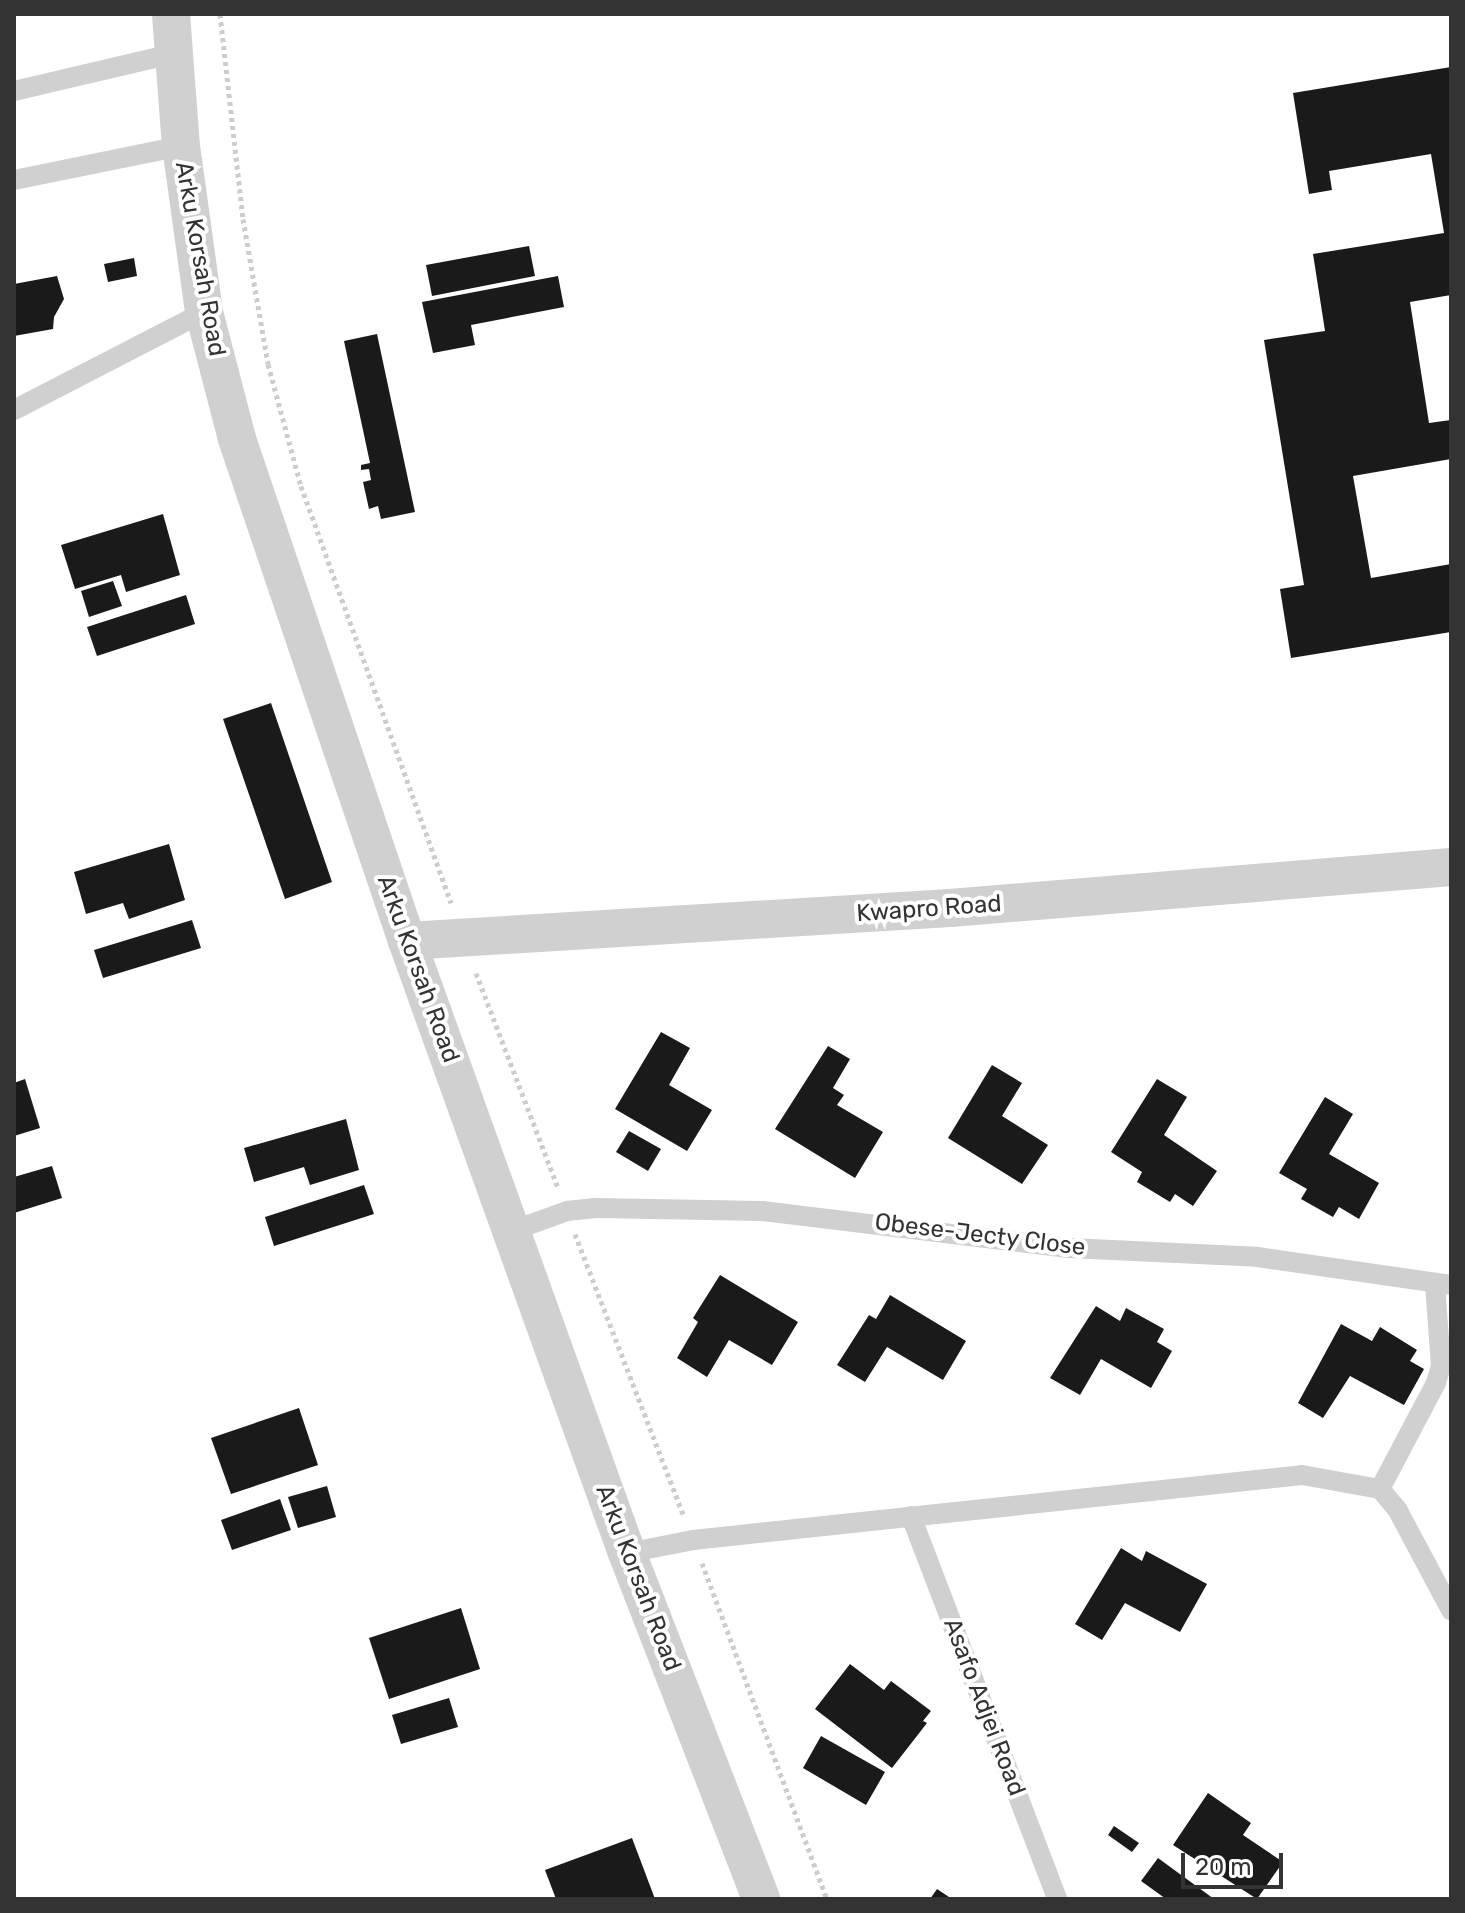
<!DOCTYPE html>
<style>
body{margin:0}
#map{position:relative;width:1465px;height:1913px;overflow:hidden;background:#fff;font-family:Rubik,sans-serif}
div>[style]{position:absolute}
.building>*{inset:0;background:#1a1a1a}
.path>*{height:5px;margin-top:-2.5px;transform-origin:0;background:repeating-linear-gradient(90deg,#cdcdcd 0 4px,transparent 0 8px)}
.service>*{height:20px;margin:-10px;padding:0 10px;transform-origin:10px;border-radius:10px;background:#d0d0d0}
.minor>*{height:38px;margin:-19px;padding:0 19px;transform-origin:19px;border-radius:19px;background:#d0d0d0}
span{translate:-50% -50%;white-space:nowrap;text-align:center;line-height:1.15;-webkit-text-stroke:8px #fff;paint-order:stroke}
.street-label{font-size:24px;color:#333}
.frame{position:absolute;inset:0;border:16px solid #333;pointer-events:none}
.scale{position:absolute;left:1181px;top:1853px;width:102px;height:36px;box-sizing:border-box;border:4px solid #333;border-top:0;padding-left:10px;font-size:24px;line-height:28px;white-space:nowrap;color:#333;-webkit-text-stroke:6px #fff;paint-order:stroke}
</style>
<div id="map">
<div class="building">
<i style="clip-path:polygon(1451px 67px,1451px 295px,1410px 302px,1429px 423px,1451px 420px,1451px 459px,1353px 476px,1371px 578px,1451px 564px,1451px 632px,1291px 658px,1280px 589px,1304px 585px,1264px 340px,1325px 331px,1313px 254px,1444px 233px,1431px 154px,1329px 171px,1332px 190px,1309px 194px,1293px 93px)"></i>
<i style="clip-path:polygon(529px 246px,535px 276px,432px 296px,426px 265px)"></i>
<i style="clip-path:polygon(134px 258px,137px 276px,108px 282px,104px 264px)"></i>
<i style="clip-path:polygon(57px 276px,64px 299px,54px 317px,53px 329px,14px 336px,14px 284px)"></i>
<i style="clip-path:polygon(558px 276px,564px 307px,471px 325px,475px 345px,433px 353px,422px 302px)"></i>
<i style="clip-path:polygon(377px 334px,415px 512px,381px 519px,378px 506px,369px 509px,363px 482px,371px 480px,369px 469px,361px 470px,361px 465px,370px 463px,344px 341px)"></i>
<i style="clip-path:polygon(163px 514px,180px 575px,126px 592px,121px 575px,75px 589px,61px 545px)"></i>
<i style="clip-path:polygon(113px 581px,122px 606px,89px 617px,81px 591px)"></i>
<i style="clip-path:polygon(186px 595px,195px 624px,97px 656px,87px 627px)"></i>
<i style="clip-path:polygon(271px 703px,332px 882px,285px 899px,223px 719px)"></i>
<i style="clip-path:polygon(169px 844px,185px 900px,129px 919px,123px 903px,86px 914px,74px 872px)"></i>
<i style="clip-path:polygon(192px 920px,201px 948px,103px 978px,94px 950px)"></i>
<i style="clip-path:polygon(661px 1032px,690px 1048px,669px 1085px,712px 1110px,687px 1151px,615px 1109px)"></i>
<i style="clip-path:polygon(828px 1046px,850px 1059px,833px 1088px,844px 1095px,837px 1105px,883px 1132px,855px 1178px,775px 1129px)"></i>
<i style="clip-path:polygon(992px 1065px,1022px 1083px,1002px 1116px,1048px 1145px,1022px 1184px,948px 1138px)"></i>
<i style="clip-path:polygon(25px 1079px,40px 1128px,14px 1136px,14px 1083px)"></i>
<i style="clip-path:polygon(1157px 1079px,1187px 1097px,1164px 1135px,1217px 1171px,1193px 1206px,1175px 1194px,1170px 1202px,1137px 1182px,1142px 1172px,1111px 1152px)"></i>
<i style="clip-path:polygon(1325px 1097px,1353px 1114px,1329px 1154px,1379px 1183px,1359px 1219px,1339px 1207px,1333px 1217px,1301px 1199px,1307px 1189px,1279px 1173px)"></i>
<i style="clip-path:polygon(346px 1119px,359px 1170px,310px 1185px,304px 1167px,254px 1182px,244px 1148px)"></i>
<i style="clip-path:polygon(629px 1131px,661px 1149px,648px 1171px,616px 1152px)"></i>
<i style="clip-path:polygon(52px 1166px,62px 1198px,14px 1213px,14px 1177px)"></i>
<i style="clip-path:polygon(364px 1185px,374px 1214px,274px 1246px,265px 1217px)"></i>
<i style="clip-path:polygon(720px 1275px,798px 1322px,772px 1365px,729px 1340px,707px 1377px,677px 1358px,698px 1322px,693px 1318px)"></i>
<i style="clip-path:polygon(890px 1295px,966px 1341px,943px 1380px,887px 1347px,865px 1382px,837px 1365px,869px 1315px,876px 1319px)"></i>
<i style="clip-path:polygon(1096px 1306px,1120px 1321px,1126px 1308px,1164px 1329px,1157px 1342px,1172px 1351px,1151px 1388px,1101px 1359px,1080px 1395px,1050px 1378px)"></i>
<i style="clip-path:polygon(1341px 1324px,1372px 1341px,1380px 1327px,1417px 1350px,1410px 1361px,1424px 1369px,1404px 1405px,1350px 1376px,1323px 1418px,1298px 1403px)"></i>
<i style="clip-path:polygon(299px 1408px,318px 1465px,231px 1494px,211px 1438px)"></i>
<i style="clip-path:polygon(327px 1486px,336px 1517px,298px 1528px,288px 1497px)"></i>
<i style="clip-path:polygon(280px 1499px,291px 1530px,232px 1550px,221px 1520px)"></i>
<i style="clip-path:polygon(1121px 1548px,1142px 1561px,1146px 1551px,1207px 1584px,1180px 1632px,1125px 1603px,1102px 1640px,1075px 1624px)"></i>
<i style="clip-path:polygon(461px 1608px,480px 1669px,389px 1699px,369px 1638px)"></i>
<i style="clip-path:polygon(850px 1664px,884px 1690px,891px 1681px,931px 1711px,923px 1721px,927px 1723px,892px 1768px,815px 1709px)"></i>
<i style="clip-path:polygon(449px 1698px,458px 1727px,401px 1744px,392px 1715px)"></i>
<i style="clip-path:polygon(821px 1736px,885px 1772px,866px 1805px,803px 1768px)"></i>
<i style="clip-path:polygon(1208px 1793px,1251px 1823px,1243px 1835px,1283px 1862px,1257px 1899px,1173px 1845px)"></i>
<i style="clip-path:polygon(1114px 1826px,1139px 1843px,1132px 1852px,1108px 1835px)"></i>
<i style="clip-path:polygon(632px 1838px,655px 1899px,556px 1899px,545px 1870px)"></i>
<i style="clip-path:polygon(1158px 1858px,1214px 1899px,1166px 1899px,1141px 1881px)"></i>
<i style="clip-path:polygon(937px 1889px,952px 1899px,930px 1899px)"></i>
</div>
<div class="path">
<i style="left:220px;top:14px;width:206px;rotate:83.6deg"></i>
<i style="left:243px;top:219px;width:147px;rotate:80.2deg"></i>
<i style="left:268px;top:364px;width:126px;rotate:74.9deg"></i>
<i style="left:301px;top:486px;width:443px;rotate:70.2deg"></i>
<i style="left:476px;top:973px;width:230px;rotate:69.1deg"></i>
<i style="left:575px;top:1234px;width:302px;rotate:68.9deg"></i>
<i style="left:702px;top:1563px;width:358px;rotate:69.6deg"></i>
</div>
<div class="service">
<i style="left:14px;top:91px;width:162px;rotate:-13.2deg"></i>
<i style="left:14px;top:180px;width:170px;rotate:-11.5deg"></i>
<i style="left:14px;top:410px;width:214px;rotate:-27.3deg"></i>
<i style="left:512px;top:1231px;width:59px;rotate:-20deg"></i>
<i style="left:567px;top:1211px;width:29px;rotate:-6deg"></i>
<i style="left:596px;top:1208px;width:166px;rotate:1deg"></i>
<i style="left:762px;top:1211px;width:309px;rotate:6.9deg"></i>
<i style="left:1069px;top:1248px;width:188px;rotate:2.7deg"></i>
<i style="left:1257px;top:1257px;width:196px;rotate:8.2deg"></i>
<i style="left:1380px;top:1489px;width:120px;rotate:-62.2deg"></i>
<i style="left:1436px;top:1383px;width:18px;rotate:-74deg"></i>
<i style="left:1441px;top:1366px;width:81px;rotate:-94.2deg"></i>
<i style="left:911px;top:1516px;width:410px;rotate:69.1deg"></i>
<i style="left:627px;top:1553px;width:67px;rotate:-11.1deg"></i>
<i style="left:693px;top:1540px;width:612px;rotate:-6.09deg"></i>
<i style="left:1302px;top:1475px;width:79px;rotate:10.2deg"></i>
<i style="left:1380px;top:1489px;width:26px;rotate:50deg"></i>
<i style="left:1397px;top:1509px;width:115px;rotate:61.9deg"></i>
</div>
<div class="minor">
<i style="left:171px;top:14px;width:132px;rotate:85.7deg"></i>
<i style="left:181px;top:146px;width:168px;rotate:82.1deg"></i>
<i style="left:204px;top:312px;width:131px;rotate:75.4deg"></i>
<i style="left:237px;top:439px;width:530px;rotate:71.29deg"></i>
<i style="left:407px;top:941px;width:650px;rotate:70.23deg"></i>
<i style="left:627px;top:1553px;width:371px;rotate:68.8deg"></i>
<i style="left:407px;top:941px;width:544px;rotate:-3.48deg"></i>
<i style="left:950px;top:908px;width:503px;rotate:-4.68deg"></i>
</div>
<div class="street-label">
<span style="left:200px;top:259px;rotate:80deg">Arku Korsah Road</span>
<span style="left:929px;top:909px;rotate:-4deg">Kwapro Road</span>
<span style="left:418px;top:969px;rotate:70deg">Arku Korsah Road</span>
<span style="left:980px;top:1235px;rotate:7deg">Obese-Jecty Close</span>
<span style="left:638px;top:1578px;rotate:69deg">Arku Korsah Road</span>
<span style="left:984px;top:1707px;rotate:69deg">Asafo Adjei Road</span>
</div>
<div class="frame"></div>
<div class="scale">20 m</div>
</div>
